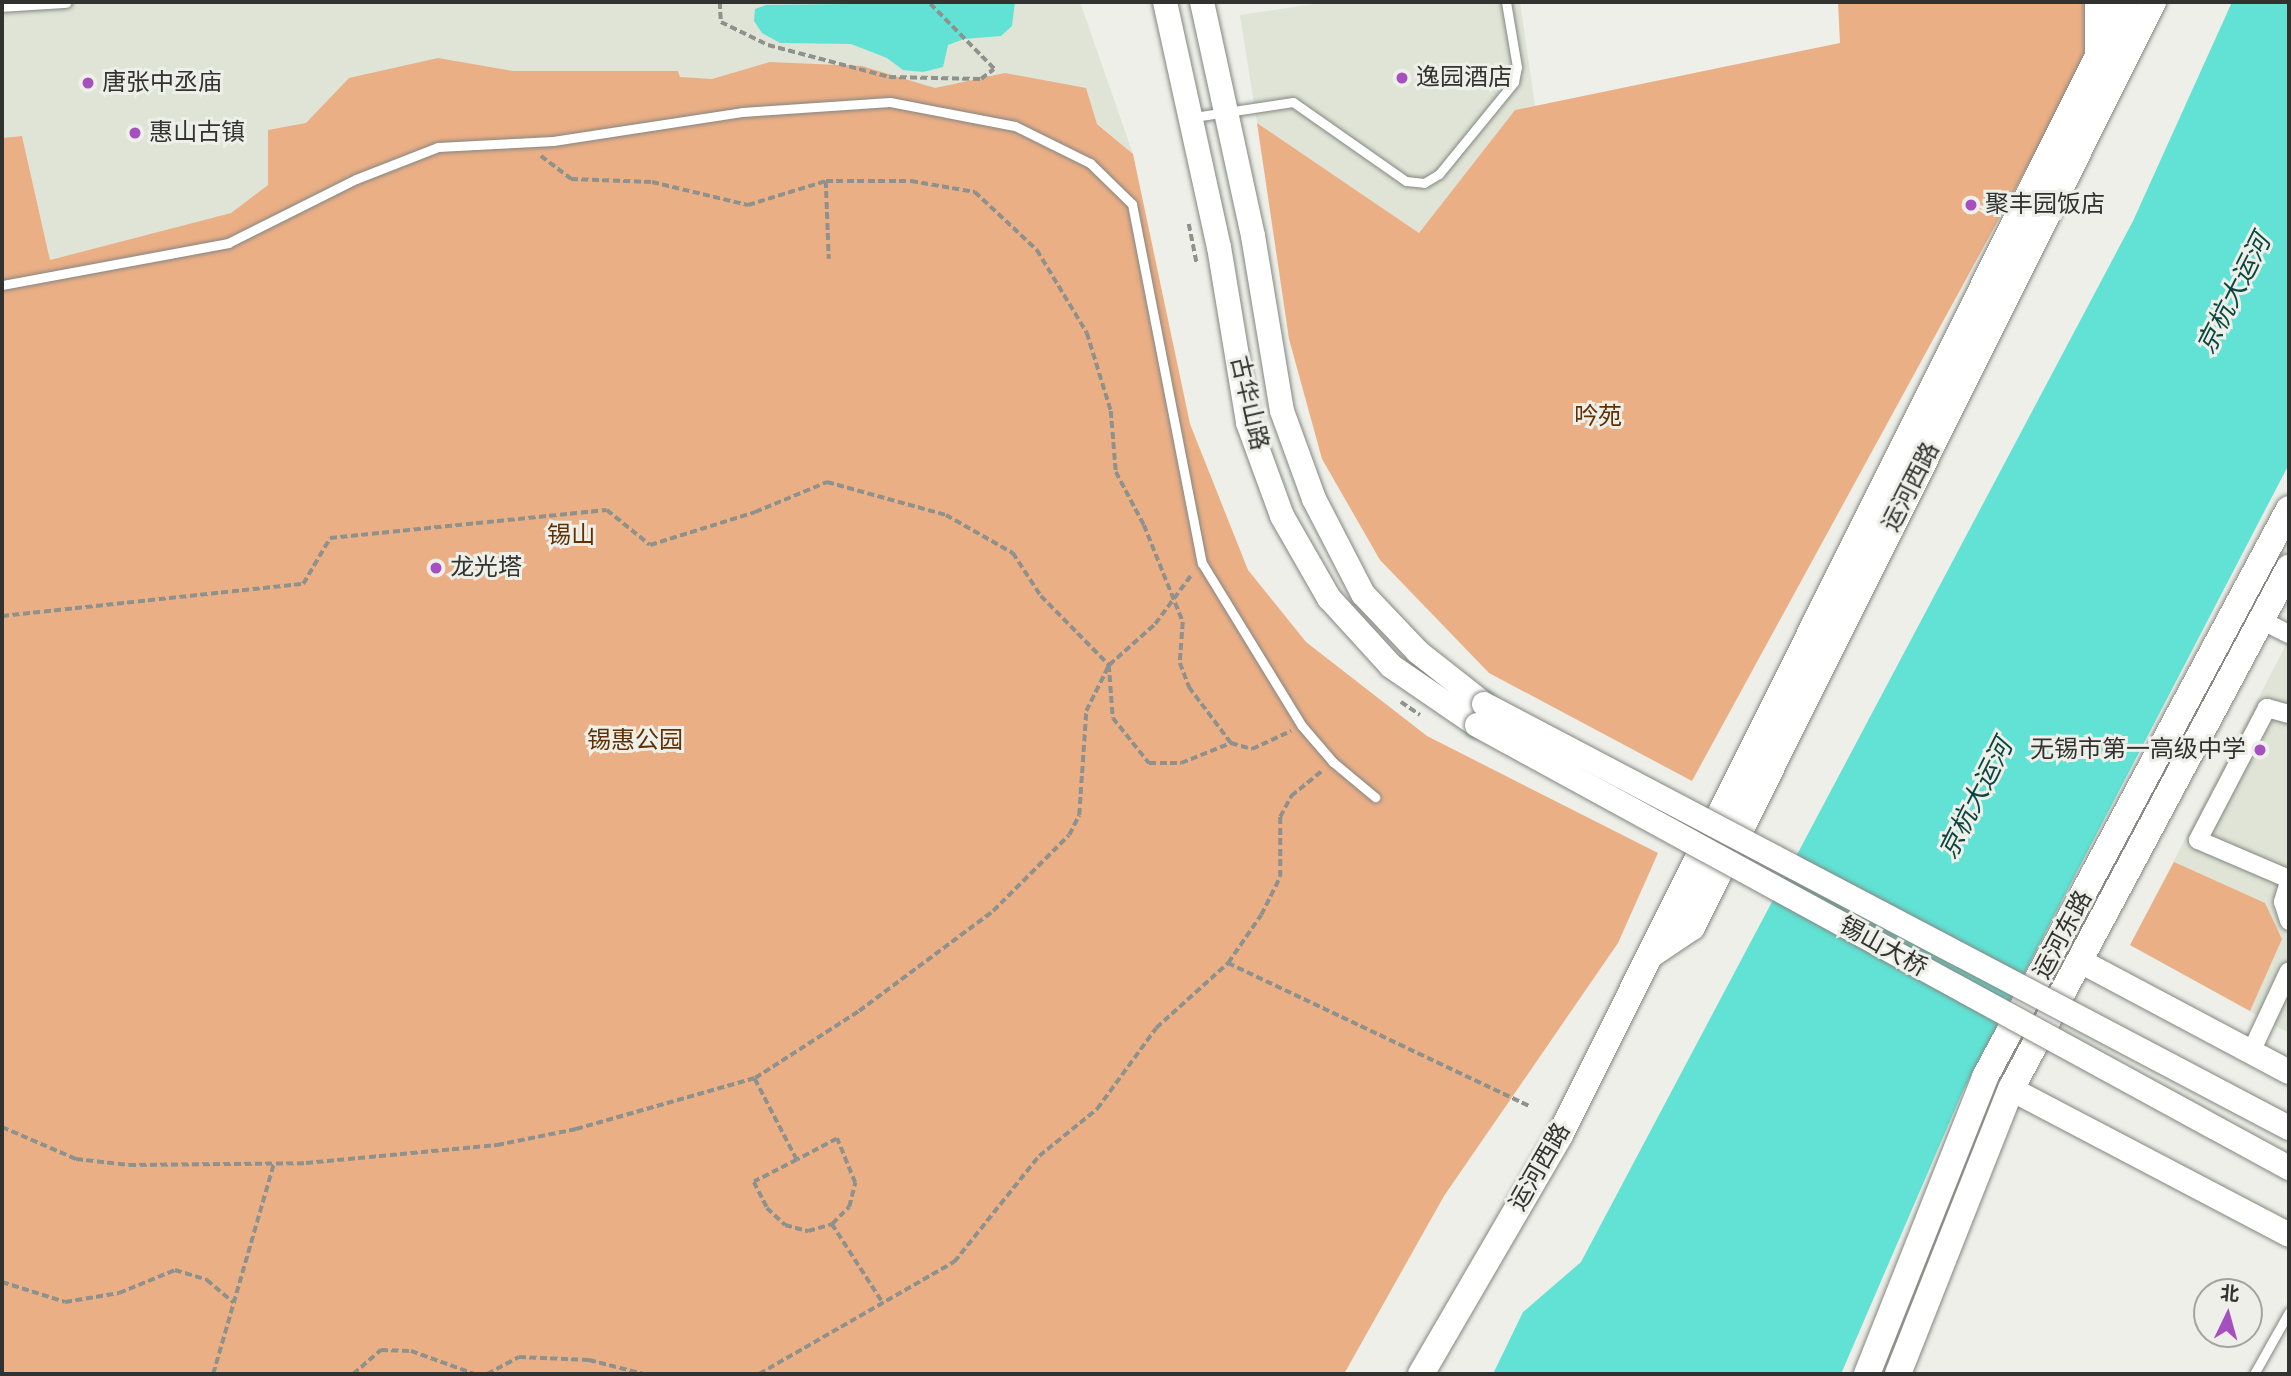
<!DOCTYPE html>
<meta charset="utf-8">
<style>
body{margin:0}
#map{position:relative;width:2291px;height:1376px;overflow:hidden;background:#edefe8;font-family:"Work Sans","Noto Sans SC",sans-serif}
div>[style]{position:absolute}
.built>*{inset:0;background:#dfe4d6}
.green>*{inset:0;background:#ebaf86}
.water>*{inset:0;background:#61e2d4}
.path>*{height:3.5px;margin-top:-1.75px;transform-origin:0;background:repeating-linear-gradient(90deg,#8f918c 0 7px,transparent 0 10.5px)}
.roads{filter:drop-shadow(0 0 2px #848680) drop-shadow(0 0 2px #848680)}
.service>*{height:9px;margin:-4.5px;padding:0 4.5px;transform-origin:4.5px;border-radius:4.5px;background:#fff}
.pedestrian>*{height:12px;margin:-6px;padding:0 6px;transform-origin:6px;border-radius:6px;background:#fff}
.minor>*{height:18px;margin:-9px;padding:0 9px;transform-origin:9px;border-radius:9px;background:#fff}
.secondary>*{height:24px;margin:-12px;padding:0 12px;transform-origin:12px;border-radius:12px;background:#fff}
.primary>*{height:26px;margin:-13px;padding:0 13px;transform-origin:13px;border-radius:13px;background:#fff}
.bridges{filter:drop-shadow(0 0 2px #848680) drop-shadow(0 0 2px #848680)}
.secondary-bridge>*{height:24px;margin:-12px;padding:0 12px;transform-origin:12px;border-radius:12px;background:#fff}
.dots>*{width:19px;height:19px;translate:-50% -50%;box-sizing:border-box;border:4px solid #edefe8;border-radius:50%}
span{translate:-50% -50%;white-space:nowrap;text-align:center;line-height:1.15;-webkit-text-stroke:6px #edefe8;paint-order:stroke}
.poi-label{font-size:24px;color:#323331}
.left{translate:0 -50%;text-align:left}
.right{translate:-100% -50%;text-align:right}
.street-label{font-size:24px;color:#323331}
.park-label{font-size:24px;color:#613004}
.water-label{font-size:26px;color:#0a4641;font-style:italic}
.frame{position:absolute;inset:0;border:4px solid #323331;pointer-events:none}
.north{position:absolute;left:2193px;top:1278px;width:70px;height:70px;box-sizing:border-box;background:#edefe8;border:2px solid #a2a49f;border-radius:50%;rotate:5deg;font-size:19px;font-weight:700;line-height:28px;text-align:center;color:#323331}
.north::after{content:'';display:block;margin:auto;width:24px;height:32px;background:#a550be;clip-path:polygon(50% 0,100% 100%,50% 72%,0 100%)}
</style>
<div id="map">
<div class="built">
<i style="clip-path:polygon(2px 2px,1080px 2px,1133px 154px,1071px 101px,993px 91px,685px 98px,678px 72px,269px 130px,268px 185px,231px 213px,50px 260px,22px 136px,2px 138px)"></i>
<i style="clip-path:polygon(1328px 2px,1520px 2px,1535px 106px,1515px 110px,1419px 233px,1257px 123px,1240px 15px)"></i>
<i style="clip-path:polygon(2289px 639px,2289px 1033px,2130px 945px)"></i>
</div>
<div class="green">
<i style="clip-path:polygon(1838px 2px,2087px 2px,2089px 54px,1692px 781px,1489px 673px,1380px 560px,1322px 459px,1289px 339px,1257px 123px,1419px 233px,1515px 110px,1840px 43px)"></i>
<i style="clip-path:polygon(438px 58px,513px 71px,678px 71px,680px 77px,712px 79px,770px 62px,862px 66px,935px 88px,1005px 73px,1086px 88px,1097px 124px,1133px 154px,1190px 424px,1248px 570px,1306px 642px,1427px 736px,1658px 853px,1618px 943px,1444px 1196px,1344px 1374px,2px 1374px,2px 138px,22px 136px,50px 260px,231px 213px,268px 185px,268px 130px,306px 123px,349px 78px)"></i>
<i style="clip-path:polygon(2174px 862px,2265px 903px,2282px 939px,2250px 1011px,2130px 945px)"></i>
</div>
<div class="water">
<i style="clip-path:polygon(1015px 2px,1012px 26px,1001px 36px,964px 39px,948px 45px,943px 67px,923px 72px,903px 70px,887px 58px,851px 44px,780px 43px,762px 33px,754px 21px,755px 9px,766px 5px)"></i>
<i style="clip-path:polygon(2232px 2px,2289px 2px,2289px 464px,1963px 1091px,1841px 1374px,1493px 1374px,1523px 1312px,1581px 1262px,2133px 221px)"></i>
</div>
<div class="path">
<i style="left:720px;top:2px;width:20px;rotate:87deg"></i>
<i style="left:721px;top:22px;width:52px;rotate:26.1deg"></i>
<i style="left:768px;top:45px;width:125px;rotate:14.8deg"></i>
<i style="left:889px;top:77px;width:92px;rotate:1.2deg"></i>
<i style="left:981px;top:79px;width:16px;rotate:-38deg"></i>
<i style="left:994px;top:69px;width:94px;rotate:-134.6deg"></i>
<i style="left:541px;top:156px;width:38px;rotate:37deg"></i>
<i style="left:571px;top:179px;width:81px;rotate:2.1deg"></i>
<i style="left:652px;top:182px;width:99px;rotate:13.5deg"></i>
<i style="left:748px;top:205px;width:82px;rotate:-17.1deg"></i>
<i style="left:826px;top:181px;width:85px"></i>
<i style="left:911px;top:181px;width:65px;rotate:9.8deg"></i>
<i style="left:975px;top:192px;width:85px;rotate:43.1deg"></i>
<i style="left:1037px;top:250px;width:97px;rotate:58.9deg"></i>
<i style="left:1087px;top:333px;width:82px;rotate:72.9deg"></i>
<i style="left:1111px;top:411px;width:61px;rotate:85.3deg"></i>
<i style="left:1116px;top:472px;width:60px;rotate:62.2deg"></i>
<i style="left:1144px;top:525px;width:105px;rotate:68.1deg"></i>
<i style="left:1183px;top:622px;width:41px;rotate:94.2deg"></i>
<i style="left:1180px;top:663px;width:26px;rotate:69deg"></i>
<i style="left:1189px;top:687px;width:70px;rotate:53.1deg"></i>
<i style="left:1231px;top:743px;width:22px;rotate:16deg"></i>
<i style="left:1252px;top:749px;width:43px;rotate:-24.8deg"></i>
<i style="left:826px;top:181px;width:78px;rotate:87.8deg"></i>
<i style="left:1189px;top:224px;width:41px;rotate:78.7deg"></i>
<i style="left:2px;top:616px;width:303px;rotate:-6.1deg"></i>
<i style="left:303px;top:584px;width:53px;rotate:-59.6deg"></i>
<i style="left:330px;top:538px;width:278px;rotate:-5.8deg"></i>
<i style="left:607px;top:510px;width:55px;rotate:39.1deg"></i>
<i style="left:650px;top:545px;width:110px;rotate:-17.4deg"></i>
<i style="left:755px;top:512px;width:78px;rotate:-22.6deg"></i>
<i style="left:827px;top:482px;width:123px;rotate:15.5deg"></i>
<i style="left:946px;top:515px;width:77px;rotate:29.6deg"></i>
<i style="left:1013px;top:553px;width:51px;rotate:56.9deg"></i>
<i style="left:1041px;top:596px;width:97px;rotate:45.4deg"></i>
<i style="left:1109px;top:665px;width:53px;rotate:85.7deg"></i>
<i style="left:1113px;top:718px;width:58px;rotate:51.3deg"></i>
<i style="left:1149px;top:763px;width:32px"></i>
<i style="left:1181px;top:763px;width:54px;rotate:-21.8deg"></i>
<i style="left:1401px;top:702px;width:23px;rotate:34deg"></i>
<i style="left:1228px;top:963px;width:335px;rotate:25.4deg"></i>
<i style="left:755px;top:1079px;width:91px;rotate:62.6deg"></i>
<i style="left:797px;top:1160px;width:48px;rotate:152.9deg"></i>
<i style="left:754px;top:1182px;width:29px;rotate:63deg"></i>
<i style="left:767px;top:1208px;width:25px;rotate:43deg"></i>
<i style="left:785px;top:1225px;width:24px;rotate:15deg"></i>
<i style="left:808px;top:1231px;width:25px;rotate:-16deg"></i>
<i style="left:832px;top:1224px;width:24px;rotate:-45deg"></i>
<i style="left:849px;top:1207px;width:25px;rotate:-76deg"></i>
<i style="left:855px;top:1183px;width:48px;rotate:-112.2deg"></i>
<i style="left:837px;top:1139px;width:45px;rotate:152.3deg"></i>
<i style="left:2px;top:1127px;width:81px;rotate:23.4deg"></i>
<i style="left:76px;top:1159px;width:53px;rotate:6.5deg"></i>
<i style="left:129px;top:1165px;width:177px;rotate:-0.6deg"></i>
<i style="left:306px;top:1163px;width:192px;rotate:-5.4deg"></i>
<i style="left:497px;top:1145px;width:81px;rotate:-11.4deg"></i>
<i style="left:576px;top:1129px;width:186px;rotate:-15.9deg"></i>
<i style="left:755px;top:1078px;width:124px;rotate:-32.8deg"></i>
<i style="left:859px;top:1011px;width:167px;rotate:-36.7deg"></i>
<i style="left:993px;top:911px;width:107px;rotate:-45deg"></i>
<i style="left:1069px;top:835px;width:22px;rotate:-63deg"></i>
<i style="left:1079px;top:815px;width:104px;rotate:-86.1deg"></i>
<i style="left:1086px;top:711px;width:51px;rotate:-63.4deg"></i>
<i style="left:1109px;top:665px;width:62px;rotate:-41.7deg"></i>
<i style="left:1155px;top:624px;width:62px;rotate:-53.5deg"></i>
<i style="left:832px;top:1224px;width:94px;rotate:57.2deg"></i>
<i style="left:2px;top:1282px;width:66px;rotate:17.6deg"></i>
<i style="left:65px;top:1302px;width:55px;rotate:-9.5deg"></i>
<i style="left:119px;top:1293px;width:61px;rotate:-22.3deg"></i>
<i style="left:175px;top:1270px;width:34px;rotate:17deg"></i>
<i style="left:207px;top:1280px;width:35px;rotate:40deg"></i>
<i style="left:213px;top:1374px;width:220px;rotate:-73.9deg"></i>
<i style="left:353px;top:1374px;width:37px;rotate:-41deg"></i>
<i style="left:381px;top:1350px;width:30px;rotate:2deg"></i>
<i style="left:411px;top:1351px;width:68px;rotate:19.8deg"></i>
<i style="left:487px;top:1374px;width:36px;rotate:-28deg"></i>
<i style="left:519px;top:1357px;width:70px;rotate:2.5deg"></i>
<i style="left:589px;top:1360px;width:57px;rotate:14.3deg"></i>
<i style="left:759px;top:1374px;width:225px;rotate:-29.9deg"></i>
<i style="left:954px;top:1262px;width:136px;rotate:-51.3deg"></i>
<i style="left:1039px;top:1156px;width:75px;rotate:-39deg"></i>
<i style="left:1097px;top:1109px;width:100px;rotate:-53.9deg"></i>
<i style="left:1156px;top:1028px;width:97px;rotate:-42.1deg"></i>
<i style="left:1228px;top:963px;width:58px;rotate:-55.5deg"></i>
<i style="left:1261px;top:915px;width:42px;rotate:-63.4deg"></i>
<i style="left:1280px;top:877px;width:60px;rotate:-90deg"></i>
<i style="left:1280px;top:817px;width:24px;rotate:-62deg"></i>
<i style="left:1291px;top:796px;width:41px;rotate:-39.1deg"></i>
</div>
<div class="roads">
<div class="service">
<i style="left:1194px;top:117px;width:100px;rotate:-8.6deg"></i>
<i style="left:1293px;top:102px;width:138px;rotate:35deg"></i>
<i style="left:1406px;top:181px;width:18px;rotate:6deg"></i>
<i style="left:1424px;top:183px;width:17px;rotate:-31deg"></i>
<i style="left:1439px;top:174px;width:119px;rotate:-50.8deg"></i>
<i style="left:1514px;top:82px;width:15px;rotate:-79deg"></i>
<i style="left:1517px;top:67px;width:66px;rotate:-99.6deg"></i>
<i style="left:2px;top:285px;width:230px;rotate:-10.5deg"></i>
<i style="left:228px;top:243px;width:143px;rotate:-26.6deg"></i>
<i style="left:356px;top:179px;width:88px;rotate:-21.3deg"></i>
<i style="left:438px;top:147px;width:115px;rotate:-3deg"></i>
<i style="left:553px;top:141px;width:191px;rotate:-8.7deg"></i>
<i style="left:742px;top:112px;width:148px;rotate:-3.9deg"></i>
<i style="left:890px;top:102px;width:127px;rotate:10.9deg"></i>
<i style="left:1015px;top:126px;width:84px;rotate:26.3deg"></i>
<i style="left:1090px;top:163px;width:59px;rotate:44.3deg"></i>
<i style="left:1132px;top:204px;width:366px;rotate:79deg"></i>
<i style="left:1202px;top:563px;width:191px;rotate:58.5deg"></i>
<i style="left:1302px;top:726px;width:48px;rotate:49.3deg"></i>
<i style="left:1333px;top:762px;width:55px;rotate:39.8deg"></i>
<i style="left:2254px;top:1374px;width:71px;rotate:-60.6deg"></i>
</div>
<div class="pedestrian">
<i style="left:2px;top:6px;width:64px;rotate:-3.6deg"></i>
</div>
<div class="minor">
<i style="left:2261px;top:620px;width:31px;rotate:27deg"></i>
<i style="left:2289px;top:714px;width:23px;rotate:-165deg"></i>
<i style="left:2267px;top:708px;width:149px;rotate:117.6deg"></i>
<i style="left:2198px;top:840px;width:99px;rotate:23.2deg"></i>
<i style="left:2289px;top:882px;width:21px;rotate:107deg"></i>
<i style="left:2283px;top:902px;width:20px;rotate:72deg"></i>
<i style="left:2251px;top:1052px;width:89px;rotate:-64.9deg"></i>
</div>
<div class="secondary">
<i style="left:1165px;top:2px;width:251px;rotate:77.6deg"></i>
<i style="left:1219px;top:247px;width:178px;rotate:80.6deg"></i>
<i style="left:1248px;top:423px;width:99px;rotate:69.9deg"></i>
<i style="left:1282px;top:516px;width:95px;rotate:60.2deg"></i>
<i style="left:1329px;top:598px;width:92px;rotate:47.6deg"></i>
<i style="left:1391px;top:666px;width:104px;rotate:34.5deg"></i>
<i style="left:1202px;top:2px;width:239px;rotate:77.7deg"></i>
<i style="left:1253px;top:236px;width:177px;rotate:80.6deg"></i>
<i style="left:1282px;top:411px;width:94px;rotate:70deg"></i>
<i style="left:1314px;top:499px;width:107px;rotate:62.7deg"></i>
<i style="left:1363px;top:594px;width:80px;rotate:46.5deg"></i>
<i style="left:1418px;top:652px;width:84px;rotate:38.2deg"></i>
<i style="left:2097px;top:2px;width:56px;rotate:90deg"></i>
<i style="left:2082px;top:962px;width:234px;rotate:28deg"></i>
<i style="left:2011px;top:1089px;width:314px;rotate:27.7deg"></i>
</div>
<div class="primary">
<i style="left:1652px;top:954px;width:48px;rotate:-34deg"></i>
<i style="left:1692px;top:927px;width:1034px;rotate:-63.51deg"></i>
<i style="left:1421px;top:1374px;width:276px;rotate:-59.8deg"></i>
<i style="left:1560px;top:1135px;width:1266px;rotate:-63.5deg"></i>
<i style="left:1867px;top:1374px;width:320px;rotate:-68.3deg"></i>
<i style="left:1985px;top:1077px;width:644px;rotate:-61.84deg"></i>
<i style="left:1898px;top:1374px;width:307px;rotate:-68.4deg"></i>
<i style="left:2011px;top:1089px;width:591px;rotate:-61.92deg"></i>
</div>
</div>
<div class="bridges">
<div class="secondary-bridge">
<i style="left:1484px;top:704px;width:910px;rotate:27.78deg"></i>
<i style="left:1477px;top:725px;width:925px;rotate:28.62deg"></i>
</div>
</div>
<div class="dots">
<i style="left:1402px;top:78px;background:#a550be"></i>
<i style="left:88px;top:83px;background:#a550be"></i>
<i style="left:135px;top:133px;background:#a550be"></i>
<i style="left:1971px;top:205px;background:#a550be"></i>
<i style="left:436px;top:568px;background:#a550be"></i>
<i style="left:2260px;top:750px;background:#a550be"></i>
</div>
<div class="poi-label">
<span class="left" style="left:1416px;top:78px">逸园酒店</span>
<span class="left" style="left:102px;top:83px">唐张中丞庙</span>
<span class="left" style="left:149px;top:133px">惠山古镇</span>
<span class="left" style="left:1985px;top:205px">聚丰园饭店</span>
<span class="left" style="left:450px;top:568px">龙光塔</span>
<span class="right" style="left:2246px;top:750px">无锡市第一高级中学</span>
</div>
<div class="street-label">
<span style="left:1249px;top:403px;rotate:77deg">古华山路</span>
<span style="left:1911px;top:487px;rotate:-63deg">运河西路</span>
<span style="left:2063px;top:935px;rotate:-62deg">运河东路</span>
<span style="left:1883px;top:947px;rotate:29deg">锡山大桥</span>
<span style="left:1540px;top:1167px;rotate:-60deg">运河西路</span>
</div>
<div class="park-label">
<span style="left:1598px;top:417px">吟苑</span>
<span style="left:571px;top:536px">锡山</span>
<span style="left:635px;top:741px">锡惠公园</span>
</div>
<div class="water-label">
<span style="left:2234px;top:294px;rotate:-63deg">京杭大运河</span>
<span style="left:1976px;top:799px;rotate:-63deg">京杭大运河</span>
</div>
<div class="frame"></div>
<div class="north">北</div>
</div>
